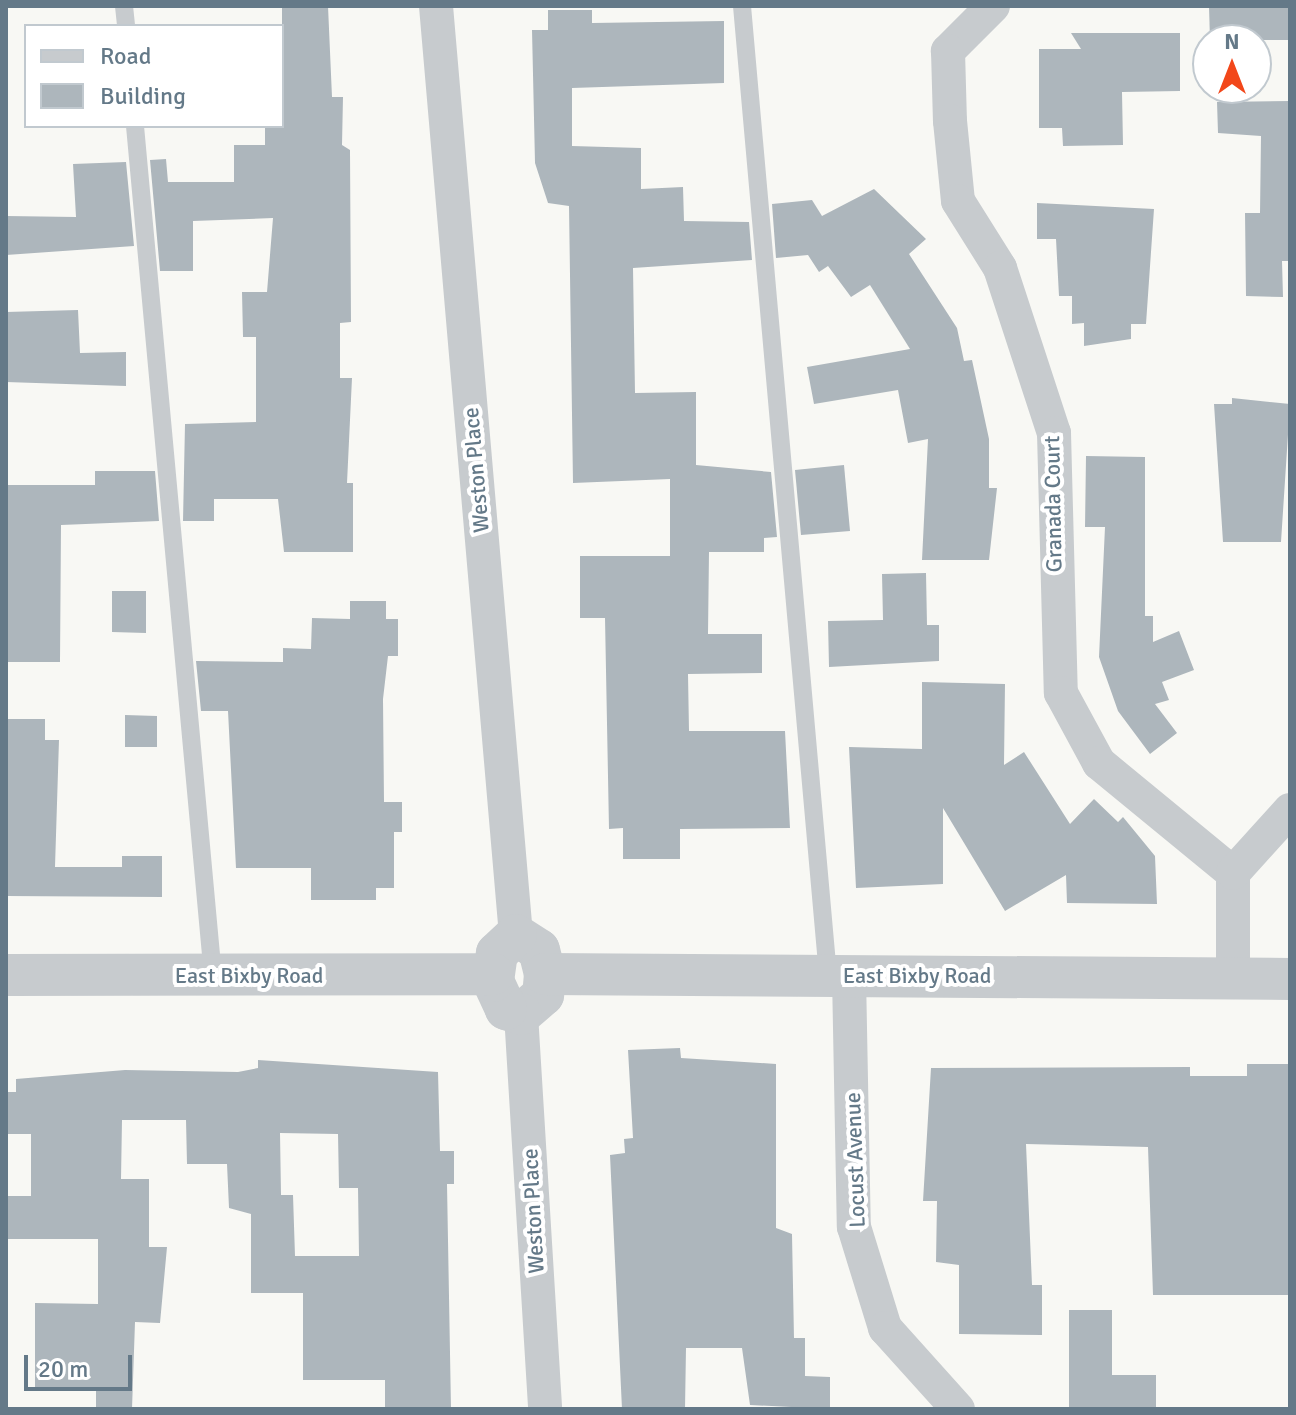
<!DOCTYPE html>
<style>
body{margin:0}
#map{position:relative;width:1296px;height:1415px;overflow:hidden;background:#f8f8f4;font-family:Signika,sans-serif}
div>[style]{position:absolute}
.building>*{inset:0;background:#adb6bc}
.service>*{height:18px;margin:-9px;padding:0 9px;transform-origin:9px;border-radius:9px;background:#c7cbce}
.minor>*{height:34px;margin:-17px;padding:0 17px;transform-origin:17px;border-radius:17px;background:#c7cbce}
.tertiary>*{height:42px;margin:-21px;padding:0 21px;transform-origin:21px;border-radius:21px;background:#c7cbce}
span{translate:-50% -50%;white-space:nowrap;text-align:center;line-height:1.15;-webkit-text-stroke:8px #fff;paint-order:stroke}
.street-label{font-size:22px;color:#647988}
.frame{position:absolute;inset:0;border:8px solid #647988;pointer-events:none}
.legend{position:absolute;left:24px;top:24px;width:260px;height:104px;box-sizing:border-box;background:#fff;border:2px solid #c1c9cf;margin:0;padding:10px 14px;list-style:none;font-size:24px;color:#647988}
.legend li{display:flex;align-items:center;gap:16px;height:40px}
.legend b{width:40px;border:2px solid #c1c9cf}
.north{position:absolute;left:1192px;top:24px;width:80px;height:80px;box-sizing:border-box;background:#fff;border:2px solid #c1c9cf;border-radius:50%;rotate:0deg;font-size:22px;font-weight:700;line-height:32px;text-align:center;color:#647988}
.north::after{content:'';display:block;margin:auto;width:28px;height:36px;background:#f2471a;clip-path:polygon(50% 0,100% 100%,50% 72%,0 100%)}
.scale{position:absolute;left:24px;top:1355px;width:108px;height:36px;box-sizing:border-box;border:4px solid #647988;border-top:0;padding-left:10px;font-size:24px;line-height:28px;white-space:nowrap;color:#647988;-webkit-text-stroke:6px #fff;paint-order:stroke}
</style>
<div id="map">
<div class="building">
<i style="clip-path:polygon(282px 6px,328px 6px,332px 97px,343px 97px,342px 145px,350px 150px,351px 322px,340px 323px,340px 378px,352px 378px,347px 483px,353px 483px,353px 552px,284px 552px,278px 499px,214px 499px,214px 521px,183px 521px,185px 424px,256px 422px,256px 337px,243px 337px,242px 292px,267px 292px,273px 218px,193px 221px,193px 271px,160px 271px,150px 160px,166px 159px,168px 182px,234px 182px,234px 145px,265px 145px,265px 126px,282px 126px)"></i>
<i style="clip-path:polygon(1209px 6px,1290px 6px,1290px 40px,1210px 40px)"></i>
<i style="clip-path:polygon(548px 10px,592px 10px,592px 23px,724px 21px,724px 83px,572px 88px,572px 146px,641px 148px,641px 189px,683px 187px,684px 221px,749px 222px,752px 260px,633px 268px,635px 393px,696px 392px,696px 465px,771px 472px,777px 537px,764px 538px,764px 552px,709px 552px,708px 634px,762px 634px,762px 673px,688px 674px,689px 731px,785px 731px,790px 828px,680px 829px,680px 859px,623px 859px,623px 828px,609px 829px,605px 618px,580px 618px,580px 556px,670px 556px,670px 479px,573px 483px,569px 206px,548px 203px,535px 163px,532px 30px,548px 30px)"></i>
<i style="clip-path:polygon(1071px 33px,1180px 33px,1180px 91px,1122px 92px,1123px 145px,1063px 146px,1062px 128px,1039px 128px,1039px 49px,1081px 49px)"></i>
<i style="clip-path:polygon(1290px 101px,1290px 261px,1282px 261px,1283px 297px,1246px 296px,1245px 213px,1260px 213px,1261px 136px,1218px 133px,1217px 102px)"></i>
<i style="clip-path:polygon(126px 162px,134px 246px,6px 255px,6px 216px,76px 217px,73px 164px)"></i>
<i style="clip-path:polygon(874px 189px,926px 239px,909px 254px,957px 328px,964px 361px,972px 360px,989px 439px,989px 488px,997px 488px,989px 560px,922px 560px,928px 439px,908px 443px,898px 390px,814px 404px,807px 367px,910px 349px,870px 285px,851px 297px,828px 266px,819px 272px,808px 255px,776px 258px,772px 204px,812px 200px,822px 216px)"></i>
<i style="clip-path:polygon(1037px 203px,1154px 209px,1146px 324px,1131px 324px,1131px 339px,1084px 346px,1084px 323px,1072px 324px,1072px 296px,1059px 296px,1056px 239px,1037px 239px)"></i>
<i style="clip-path:polygon(78px 310px,80px 353px,126px 352px,126px 386px,6px 382px,6px 312px)"></i>
<i style="clip-path:polygon(1232px 398px,1290px 404px,1281px 542px,1223px 542px,1214px 404px,1232px 404px)"></i>
<i style="clip-path:polygon(1086px 456px,1145px 457px,1145px 616px,1153px 616px,1153px 642px,1179px 631px,1194px 670px,1162px 682px,1169px 700px,1155px 704px,1177px 733px,1150px 754px,1118px 711px,1099px 657px,1105px 527px,1085px 527px)"></i>
<i style="clip-path:polygon(844px 465px,850px 531px,801px 535px,795px 470px)"></i>
<i style="clip-path:polygon(95px 471px,155px 471px,159px 521px,61px 525px,60px 662px,6px 662px,6px 485px,95px 485px)"></i>
<i style="clip-path:polygon(926px 573px,927px 625px,939px 625px,939px 661px,829px 667px,828px 621px,883px 620px,882px 574px)"></i>
<i style="clip-path:polygon(112px 591px,146px 591px,146px 633px,112px 632px)"></i>
<i style="clip-path:polygon(350px 601px,386px 601px,386px 619px,398px 619px,398px 656px,388px 656px,383px 699px,384px 802px,402px 802px,402px 832px,394px 832px,394px 888px,376px 888px,376px 900px,311px 900px,311px 868px,236px 868px,228px 711px,201px 711px,196px 661px,283px 662px,283px 648px,311px 649px,312px 618px,350px 619px)"></i>
<i style="clip-path:polygon(922px 682px,1005px 684px,1004px 765px,1024px 752px,1070px 824px,1094px 799px,1118px 822px,1123px 817px,1155px 856px,1157px 904px,1067px 903px,1066px 875px,1005px 911px,943px 808px,943px 884px,856px 888px,849px 747px,922px 749px)"></i>
<i style="clip-path:polygon(125px 715px,157px 716px,157px 747px,125px 747px)"></i>
<i style="clip-path:polygon(6px 719px,45px 719px,45px 740px,59px 740px,55px 867px,122px 867px,122px 856px,162px 856px,162px 897px,6px 896px)"></i>
<i style="clip-path:polygon(680px 1048px,681px 1058px,776px 1064px,776px 1228px,792px 1234px,794px 1338px,805px 1338px,805px 1376px,830px 1377px,830px 1409px,750px 1405px,742px 1348px,686px 1348px,685px 1409px,622px 1409px,610px 1155px,625px 1153px,624px 1139px,633px 1138px,628px 1050px)"></i>
<i style="clip-path:polygon(evenodd,258px 1060px,438px 1072px,440px 1151px,454px 1151px,454px 1184px,447px 1184px,451px 1409px,385px 1409px,385px 1380px,303px 1380px,303px 1293px,251px 1293px,251px 1214px,229px 1208px,227px 1164px,187px 1164px,186px 1120px,122px 1120px,121px 1179px,149px 1179px,149px 1247px,167px 1247px,160px 1323px,135px 1322px,132px 1409px,96px 1409px,96px 1389px,35px 1387px,35px 1303px,98px 1304px,98px 1239px,6px 1239px,6px 1196px,31px 1196px,31px 1134px,8px 1134px,8px 1092px,16px 1092px,16px 1079px,125px 1070px,238px 1072px,258px 1068px,258px 1060px,280px 1133px,338px 1134px,339px 1188px,358px 1188px,359px 1256px,295px 1256px,293px 1195px,281px 1195px,280px 1133px)"></i>
<i style="clip-path:polygon(1247px 1064px,1290px 1064px,1290px 1295px,1153px 1295px,1148px 1147px,1026px 1144px,1032px 1285px,1042px 1285px,1042px 1335px,959px 1334px,959px 1265px,936px 1262px,937px 1201px,923px 1201px,931px 1068px,1190px 1067px,1190px 1076px,1247px 1076px)"></i>
<i style="clip-path:polygon(1069px 1310px,1112px 1310px,1112px 1375px,1156px 1375px,1156px 1409px,1069px 1409px)"></i>
</div>
<div class="service">
<i style="left:124px;top:6px;width:20px;rotate:84deg"></i>
<i style="left:742px;top:6px;width:974px;rotate:84.93deg"></i>
<i style="left:135px;top:126px;width:854px;rotate:84.76deg"></i>
</div>
<div class="minor">
<i style="left:436px;top:6px;width:932px;rotate:85.08deg"></i>
<i style="left:993px;top:6px;width:64px;rotate:135deg"></i>
<i style="left:948px;top:51px;width:70px;rotate:88.4deg"></i>
<i style="left:950px;top:121px;width:80px;rotate:84.3deg"></i>
<i style="left:958px;top:201px;width:79px;rotate:57.9deg"></i>
<i style="left:1000px;top:268px;width:174px;rotate:71.9deg"></i>
<i style="left:1054px;top:433px;width:260px;rotate:88.5deg"></i>
<i style="left:1061px;top:693px;width:80px;rotate:61.5deg"></i>
<i style="left:1099px;top:763px;width:173px;rotate:39.4deg"></i>
<i style="left:849px;top:976px;width:251px;rotate:88.9deg"></i>
<i style="left:854px;top:1227px;width:106px;rotate:72.9deg"></i>
<i style="left:885px;top:1328px;width:109px;rotate:48deg"></i>
<i style="left:1233px;top:979px;width:106px;rotate:-90deg"></i>
<i style="left:1233px;top:873px;width:85px;rotate:-47.9deg"></i>
<i style="left:521px;top:1014px;width:396px;rotate:86.5deg"></i>
</div>
<div class="tertiary">
<i style="left:516px;top:935px;width:27px;rotate:33deg"></i>
<i style="left:539px;top:950px;width:25px;rotate:76deg"></i>
<i style="left:545px;top:974px;width:21px;rotate:95deg"></i>
<i style="left:543px;top:995px;width:29px;rotate:139deg"></i>
<i style="left:521px;top:1014px;width:16px;rotate:-162deg"></i>
<i style="left:506px;top:1009px;width:31px;rotate:-115deg"></i>
<i style="left:493px;top:981px;width:28px;rotate:-82deg"></i>
<i style="left:497px;top:953px;width:26px;rotate:-43deg"></i>
<i style="left:545px;top:974px;width:745px;rotate:0.38deg"></i>
<i style="left:6px;top:975px;width:487px;rotate:-0.1deg"></i>
</div>
<div class="street-label">
<span style="left:476px;top:470px;rotate:-95deg">Weston Place</span>
<span style="left:1053px;top:504px;rotate:-91deg">Granada Court</span>
<span style="left:249px;top:976px">East Bixby Road</span>
<span style="left:917px;top:976px">East Bixby Road</span>
<span style="left:855px;top:1160px;rotate:-92deg">Locust Avenue</span>
<span style="left:533px;top:1211px;rotate:-93deg">Weston Place</span>
</div>
<div class="frame"></div>
<ul class="legend">
<li><b style="height:10px;background:#c7cbce"></b>Road</li>
<li><b style="height:22px;background:#adb6bc"></b>Building</li>
</ul>
<div class="north">N</div>
<div class="scale">20 m</div>
</div>
